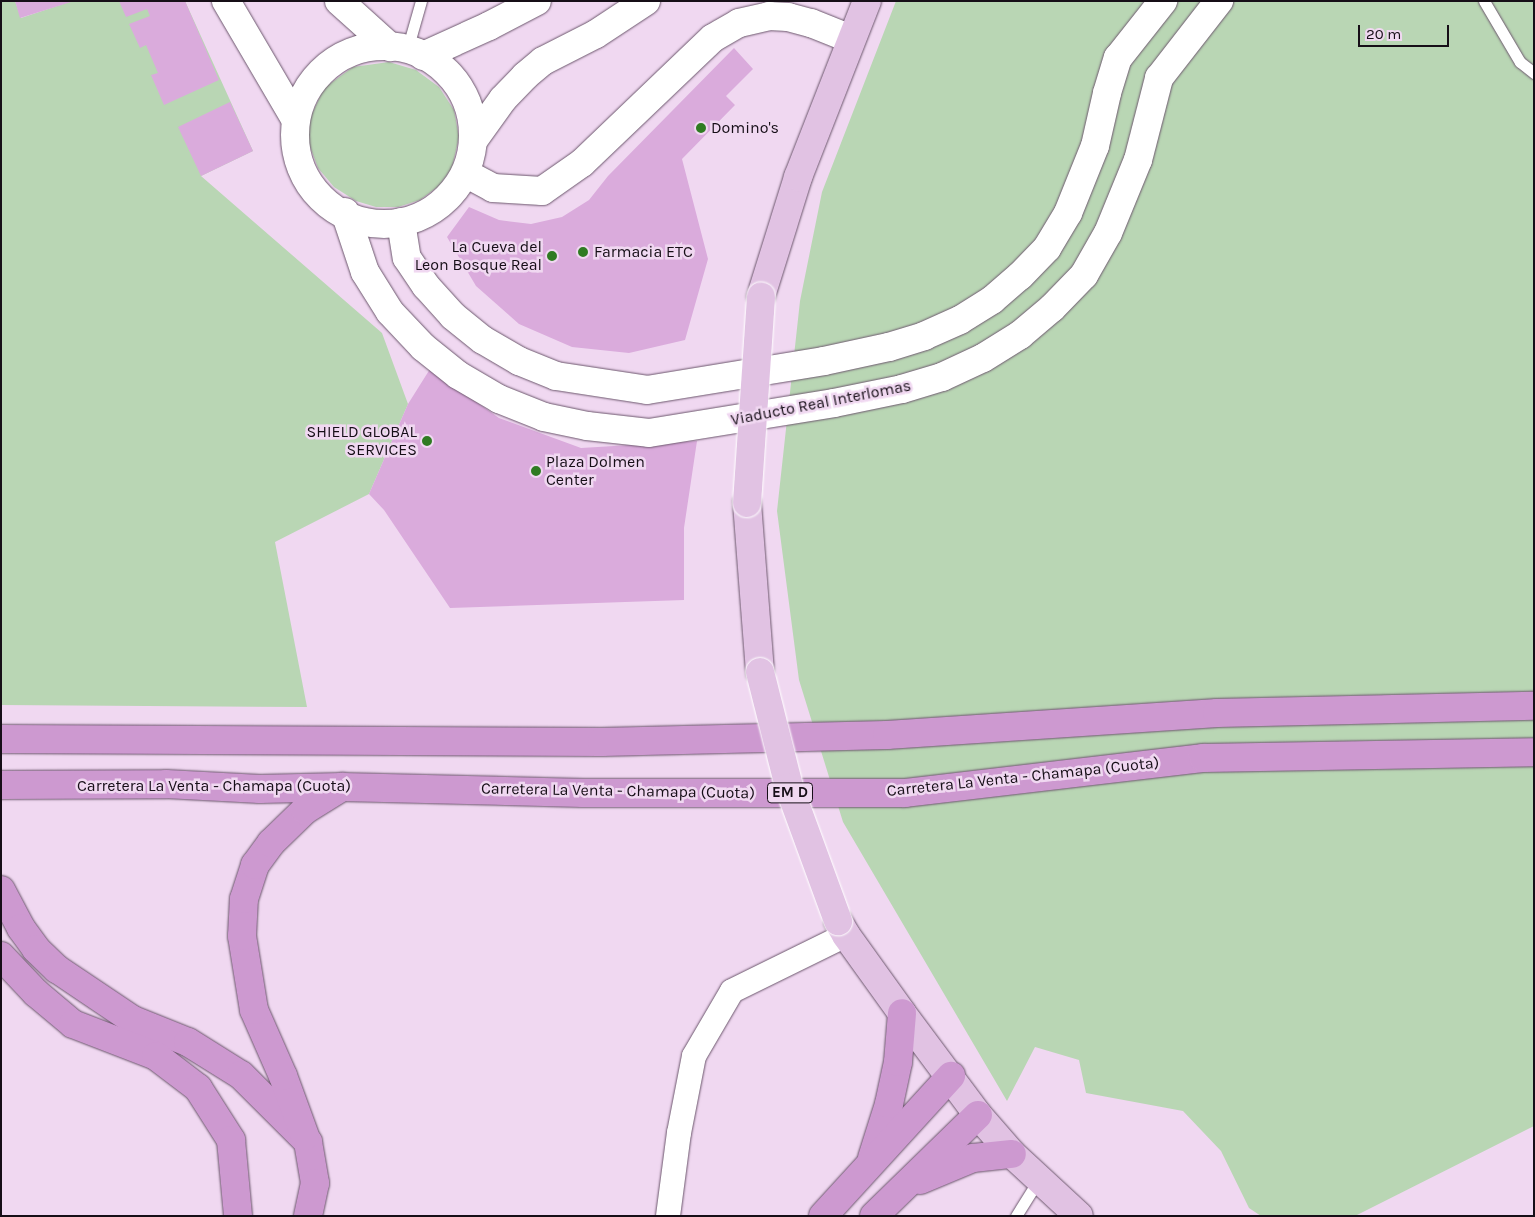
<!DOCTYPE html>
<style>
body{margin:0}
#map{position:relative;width:1535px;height:1217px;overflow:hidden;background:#f0d8f1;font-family:Karla,sans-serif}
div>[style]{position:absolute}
.green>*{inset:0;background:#b9d6b4}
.building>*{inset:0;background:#daabdc}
.roads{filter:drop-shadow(0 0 1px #6c576d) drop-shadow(0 0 1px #6c576d)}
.lane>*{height:11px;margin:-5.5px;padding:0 5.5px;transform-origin:5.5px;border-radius:5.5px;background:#fff}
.street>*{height:24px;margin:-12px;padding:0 12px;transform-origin:12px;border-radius:12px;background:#fff}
.secondary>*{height:28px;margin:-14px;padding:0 14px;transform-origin:14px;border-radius:14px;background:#fff}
.secondary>.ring{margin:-14px;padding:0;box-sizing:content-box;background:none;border:28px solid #fff;border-radius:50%}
.primary>*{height:28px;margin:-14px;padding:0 14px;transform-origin:14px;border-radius:14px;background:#e1c2e3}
.highway>*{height:28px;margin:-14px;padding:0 14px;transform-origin:14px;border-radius:14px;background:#cd99d0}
.bridges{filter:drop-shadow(0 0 1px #fff) drop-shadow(0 0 1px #fff)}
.primary-bridge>*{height:28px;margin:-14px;padding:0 14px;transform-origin:14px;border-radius:14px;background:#e1c2e3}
.dots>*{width:14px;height:14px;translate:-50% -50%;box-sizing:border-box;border:2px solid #f0d8f1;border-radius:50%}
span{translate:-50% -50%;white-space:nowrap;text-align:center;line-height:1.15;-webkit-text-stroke:5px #f0d8f1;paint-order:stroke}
.shield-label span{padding:1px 4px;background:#f0d8f1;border:1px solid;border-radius:4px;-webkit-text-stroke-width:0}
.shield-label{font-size:15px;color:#160e17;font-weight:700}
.poi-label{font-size:16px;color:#160e17}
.left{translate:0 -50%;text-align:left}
.right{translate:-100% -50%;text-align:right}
.street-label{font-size:16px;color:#160e17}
.frame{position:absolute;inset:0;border:2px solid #160e17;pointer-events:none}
.scale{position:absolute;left:1358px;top:25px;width:91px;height:22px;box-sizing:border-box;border:2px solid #160e17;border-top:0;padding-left:6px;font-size:15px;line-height:18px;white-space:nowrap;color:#160e17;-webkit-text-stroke:4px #f0d8f1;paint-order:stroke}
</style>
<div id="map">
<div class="green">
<i style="clip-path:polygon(1px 1px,15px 1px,21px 18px,72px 1px,185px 1px,253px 151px,201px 176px,382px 333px,408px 404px,369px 494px,275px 542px,307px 707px,1px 705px)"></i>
<i style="clip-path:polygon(896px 1px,1534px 1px,1534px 1126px,1355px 1216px,1261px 1216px,1249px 1208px,1221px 1151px,1183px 1111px,1086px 1093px,1079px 1060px,1035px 1047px,1007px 1101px,843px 822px,799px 680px,777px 511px,800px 301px,822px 192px)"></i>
<i style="clip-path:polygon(389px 62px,416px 70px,439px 87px,454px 110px,459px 137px,452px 168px,439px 186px,420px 200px,398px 207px,376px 207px,356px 201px,334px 187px,318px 168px,309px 144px,309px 120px,324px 88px,353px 67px)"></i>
</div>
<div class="building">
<i style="clip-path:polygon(15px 1px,71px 1px,71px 2px,20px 18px)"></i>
<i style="clip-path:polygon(119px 1px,185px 1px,219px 80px,164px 105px,151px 75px,158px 73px,146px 45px,140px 48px,129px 24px,150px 16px,147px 9px,126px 17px)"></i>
<i style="clip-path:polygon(734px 48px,753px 69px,726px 96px,735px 105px,682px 159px,708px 259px,685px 340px,629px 353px,572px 347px,519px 324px,476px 286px,447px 237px,469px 207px,499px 220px,531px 224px,562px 217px,589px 200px,608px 176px)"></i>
<i style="clip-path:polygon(230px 102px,253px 151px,201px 176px,178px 127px)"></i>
<i style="clip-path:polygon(430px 369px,499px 418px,581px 448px,697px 441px,684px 528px,684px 600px,450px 608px,384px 510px,369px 494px,408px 404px)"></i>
</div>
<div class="roads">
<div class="lane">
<i style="left:1484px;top:1px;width:71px;rotate:59.5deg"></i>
<i style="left:1520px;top:62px;width:18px;rotate:38deg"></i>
<i style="left:407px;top:50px;width:51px;rotate:-74.1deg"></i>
<i style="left:1016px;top:1216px;width:44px;rotate:-58.1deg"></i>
</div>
<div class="street">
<i style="left:668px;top:1216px;width:84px;rotate:-82.5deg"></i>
<i style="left:679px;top:1133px;width:78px;rotate:-79deg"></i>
<i style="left:694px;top:1056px;width:75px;rotate:-59.7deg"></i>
<i style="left:732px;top:991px;width:127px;rotate:-26.2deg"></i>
</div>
<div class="secondary">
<i style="left:226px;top:1px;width:134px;rotate:59.6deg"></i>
<i style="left:339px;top:1px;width:69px;rotate:42deg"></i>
<i class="ring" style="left:295px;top:46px;width:150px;height:150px"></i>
<i style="left:423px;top:56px;width:72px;rotate:-24.4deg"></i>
<i style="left:489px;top:26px;width:54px;rotate:-27.5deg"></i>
<i style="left:475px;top:138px;width:48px;rotate:-54.3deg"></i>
<i style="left:503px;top:99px;width:32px;rotate:-46deg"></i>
<i style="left:525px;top:76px;width:23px;rotate:-40deg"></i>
<i style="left:543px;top:61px;width:59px;rotate:-27deg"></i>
<i style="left:596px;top:34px;width:60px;rotate:-33.4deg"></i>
<i style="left:467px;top:174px;width:30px;rotate:28deg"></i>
<i style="left:493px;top:188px;width:49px;rotate:3.5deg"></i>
<i style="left:542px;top:191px;width:49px;rotate:-35deg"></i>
<i style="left:582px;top:163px;width:181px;rotate:-43.7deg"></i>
<i style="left:713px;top:38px;width:30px;rotate:-30deg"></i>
<i style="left:739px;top:23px;width:31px;rotate:-13deg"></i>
<i style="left:769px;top:16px;width:19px;rotate:3deg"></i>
<i style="left:788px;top:17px;width:24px;rotate:15deg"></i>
<i style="left:811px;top:23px;width:43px;rotate:21.8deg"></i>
<i style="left:345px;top:212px;width:63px;rotate:71.6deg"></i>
<i style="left:365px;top:272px;width:47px;rotate:58deg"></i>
<i style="left:390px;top:312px;width:48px;rotate:46.7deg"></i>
<i style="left:423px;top:347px;width:45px;rotate:38.7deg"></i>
<i style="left:458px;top:375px;width:48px;rotate:30.3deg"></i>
<i style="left:499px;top:399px;width:48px;rotate:21.8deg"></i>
<i style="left:544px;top:417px;width:44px;rotate:11.8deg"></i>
<i style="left:587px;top:426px;width:62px;rotate:6.4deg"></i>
<i style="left:649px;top:433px;width:187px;rotate:-9.2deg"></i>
<i style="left:834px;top:403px;width:69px;rotate:-11.6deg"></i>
<i style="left:902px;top:389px;width:42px;rotate:-16.7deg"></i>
<i style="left:942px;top:377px;width:45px;rotate:-24.9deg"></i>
<i style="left:983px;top:358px;width:44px;rotate:-31.9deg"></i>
<i style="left:1020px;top:335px;width:42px;rotate:-40.2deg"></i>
<i style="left:1052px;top:308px;width:46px;rotate:-45.9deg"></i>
<i style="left:1084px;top:275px;width:48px;rotate:-60.3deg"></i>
<i style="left:1108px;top:233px;width:79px;rotate:-67.7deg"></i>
<i style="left:1138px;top:160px;width:85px;rotate:-75.6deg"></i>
<i style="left:1159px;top:78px;width:98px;rotate:-52.1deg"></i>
<i style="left:401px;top:222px;width:36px;rotate:81deg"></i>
<i style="left:407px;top:258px;width:34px;rotate:56deg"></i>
<i style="left:426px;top:286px;width:40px;rotate:48deg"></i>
<i style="left:453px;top:316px;width:38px;rotate:39deg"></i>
<i style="left:483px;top:340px;width:42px;rotate:30.3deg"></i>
<i style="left:519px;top:361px;width:40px;rotate:22deg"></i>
<i style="left:556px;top:376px;width:92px;rotate:8.7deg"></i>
<i style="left:647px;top:390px;width:179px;rotate:-9.3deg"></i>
<i style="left:824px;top:361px;width:66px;rotate:-12.2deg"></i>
<i style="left:889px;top:347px;width:37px;rotate:-17deg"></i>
<i style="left:924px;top:336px;width:39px;rotate:-24deg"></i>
<i style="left:960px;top:320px;width:38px;rotate:-32deg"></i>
<i style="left:992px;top:300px;width:37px;rotate:-41deg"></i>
<i style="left:1020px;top:276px;width:39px;rotate:-46deg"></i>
<i style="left:1047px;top:248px;width:41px;rotate:-59deg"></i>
<i style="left:1068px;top:213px;width:72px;rotate:-68.1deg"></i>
<i style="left:1095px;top:146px;width:54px;rotate:-77.2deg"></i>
<i style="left:1107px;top:93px;width:37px;rotate:-73deg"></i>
<i style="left:1118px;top:58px;width:73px;rotate:-51.7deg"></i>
</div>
<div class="primary">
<i style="left:761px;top:296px;width:125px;rotate:-72.7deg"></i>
<i style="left:798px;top:177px;width:189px;rotate:-68.6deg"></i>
<i style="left:747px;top:503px;width:169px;rotate:85.6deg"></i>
<i style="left:838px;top:921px;width:16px;rotate:60deg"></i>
<i style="left:846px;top:935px;width:96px;rotate:54.3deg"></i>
<i style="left:902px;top:1013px;width:127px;rotate:53.3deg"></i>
<i style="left:978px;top:1115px;width:52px;rotate:48.9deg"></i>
<i style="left:1012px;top:1154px;width:91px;rotate:42.8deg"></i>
</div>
<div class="highway">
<i style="left:1px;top:739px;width:601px;rotate:0.29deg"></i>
<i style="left:602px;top:742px;width:285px;rotate:-1.4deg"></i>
<i style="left:887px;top:735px;width:331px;rotate:-3.8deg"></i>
<i style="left:1217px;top:713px;width:317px;rotate:-1.3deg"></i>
<i style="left:1px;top:785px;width:165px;rotate:-0.3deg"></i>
<i style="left:166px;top:784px;width:94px;rotate:3deg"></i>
<i style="left:260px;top:789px;width:82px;rotate:-1.4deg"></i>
<i style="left:342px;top:787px;width:241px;rotate:1.4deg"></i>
<i style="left:583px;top:793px;width:322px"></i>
<i style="left:905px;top:793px;width:300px;rotate:-6.7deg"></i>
<i style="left:1203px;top:758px;width:331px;rotate:-1deg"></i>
<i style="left:1px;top:890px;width:43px;rotate:62.2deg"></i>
<i style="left:21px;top:928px;width:26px;rotate:54deg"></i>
<i style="left:36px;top:949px;width:29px;rotate:44deg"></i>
<i style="left:57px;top:969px;width:92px;rotate:33.9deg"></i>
<i style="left:133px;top:1020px;width:59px;rotate:21.8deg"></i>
<i style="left:188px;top:1042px;width:62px;rotate:31.9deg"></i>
<i style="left:241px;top:1075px;width:95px;rotate:45deg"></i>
<i style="left:308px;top:1142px;width:42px;rotate:80.3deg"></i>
<i style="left:315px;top:1183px;width:34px;rotate:102deg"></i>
<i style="left:1px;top:956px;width:51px;rotate:46.6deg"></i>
<i style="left:36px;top:993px;width:48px;rotate:40deg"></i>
<i style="left:73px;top:1024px;width:89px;rotate:21.1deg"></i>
<i style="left:156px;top:1056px;width:53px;rotate:37.3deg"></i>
<i style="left:198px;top:1088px;width:62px;rotate:57.6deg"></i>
<i style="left:231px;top:1140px;width:76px;rotate:84.7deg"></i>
<i style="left:305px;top:1136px;width:64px;rotate:-110.1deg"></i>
<i style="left:283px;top:1076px;width:72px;rotate:-113.7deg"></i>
<i style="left:254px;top:1010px;width:75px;rotate:-99.2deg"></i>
<i style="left:242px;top:936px;width:37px;rotate:-87deg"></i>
<i style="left:244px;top:899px;width:36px;rotate:-72deg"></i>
<i style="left:255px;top:865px;width:27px;rotate:-54deg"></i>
<i style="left:271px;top:843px;width:47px;rotate:-44.1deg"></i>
<i style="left:305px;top:810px;width:44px;rotate:-31.9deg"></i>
<i style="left:872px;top:1158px;width:57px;rotate:-72.5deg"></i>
<i style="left:889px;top:1104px;width:43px;rotate:-77.9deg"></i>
<i style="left:898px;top:1062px;width:49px;rotate:-85.3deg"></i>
<i style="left:920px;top:1180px;width:57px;rotate:-22.5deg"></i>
<i style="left:973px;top:1158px;width:39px;rotate:-6deg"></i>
<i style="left:823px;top:1216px;width:190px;rotate:-47.6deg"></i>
<i style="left:874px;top:1216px;width:145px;rotate:-44.2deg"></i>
</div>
</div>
<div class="bridges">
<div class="primary-bridge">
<i style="left:747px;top:503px;width:207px;rotate:-86.1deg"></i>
<i style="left:760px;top:672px;width:119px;rotate:75.8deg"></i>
<i style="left:789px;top:787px;width:143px;rotate:69.9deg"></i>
</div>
</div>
<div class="dots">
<i style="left:701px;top:128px;background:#2f7b22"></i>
<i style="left:583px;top:252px;background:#2f7b22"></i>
<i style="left:552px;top:256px;background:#2f7b22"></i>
<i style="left:427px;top:441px;background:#2f7b22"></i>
<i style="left:536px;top:471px;background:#2f7b22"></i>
</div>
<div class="shield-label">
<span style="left:790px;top:793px">EM D</span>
</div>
<div class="poi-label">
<span class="left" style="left:711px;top:128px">Domino's</span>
<span class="right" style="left:542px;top:256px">La Cueva del<br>Leon Bosque Real</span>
<span class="left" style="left:594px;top:252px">Farmacia ETC</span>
<span class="right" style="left:417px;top:441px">SHIELD GLOBAL<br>SERVICES</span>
<span class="left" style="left:546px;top:471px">Plaza Dolmen<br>Center</span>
</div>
<div class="street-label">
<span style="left:821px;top:403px;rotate:-11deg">Viaducto Real Interlomas</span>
<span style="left:1023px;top:777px;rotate:-6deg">Carretera La Venta - Chamapa (Cuota)</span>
<span style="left:214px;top:786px">Carretera La Venta - Chamapa (Cuota)</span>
<span style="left:618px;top:791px;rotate:1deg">Carretera La Venta - Chamapa (Cuota)</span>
</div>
<div class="frame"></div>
<div class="scale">20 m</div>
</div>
